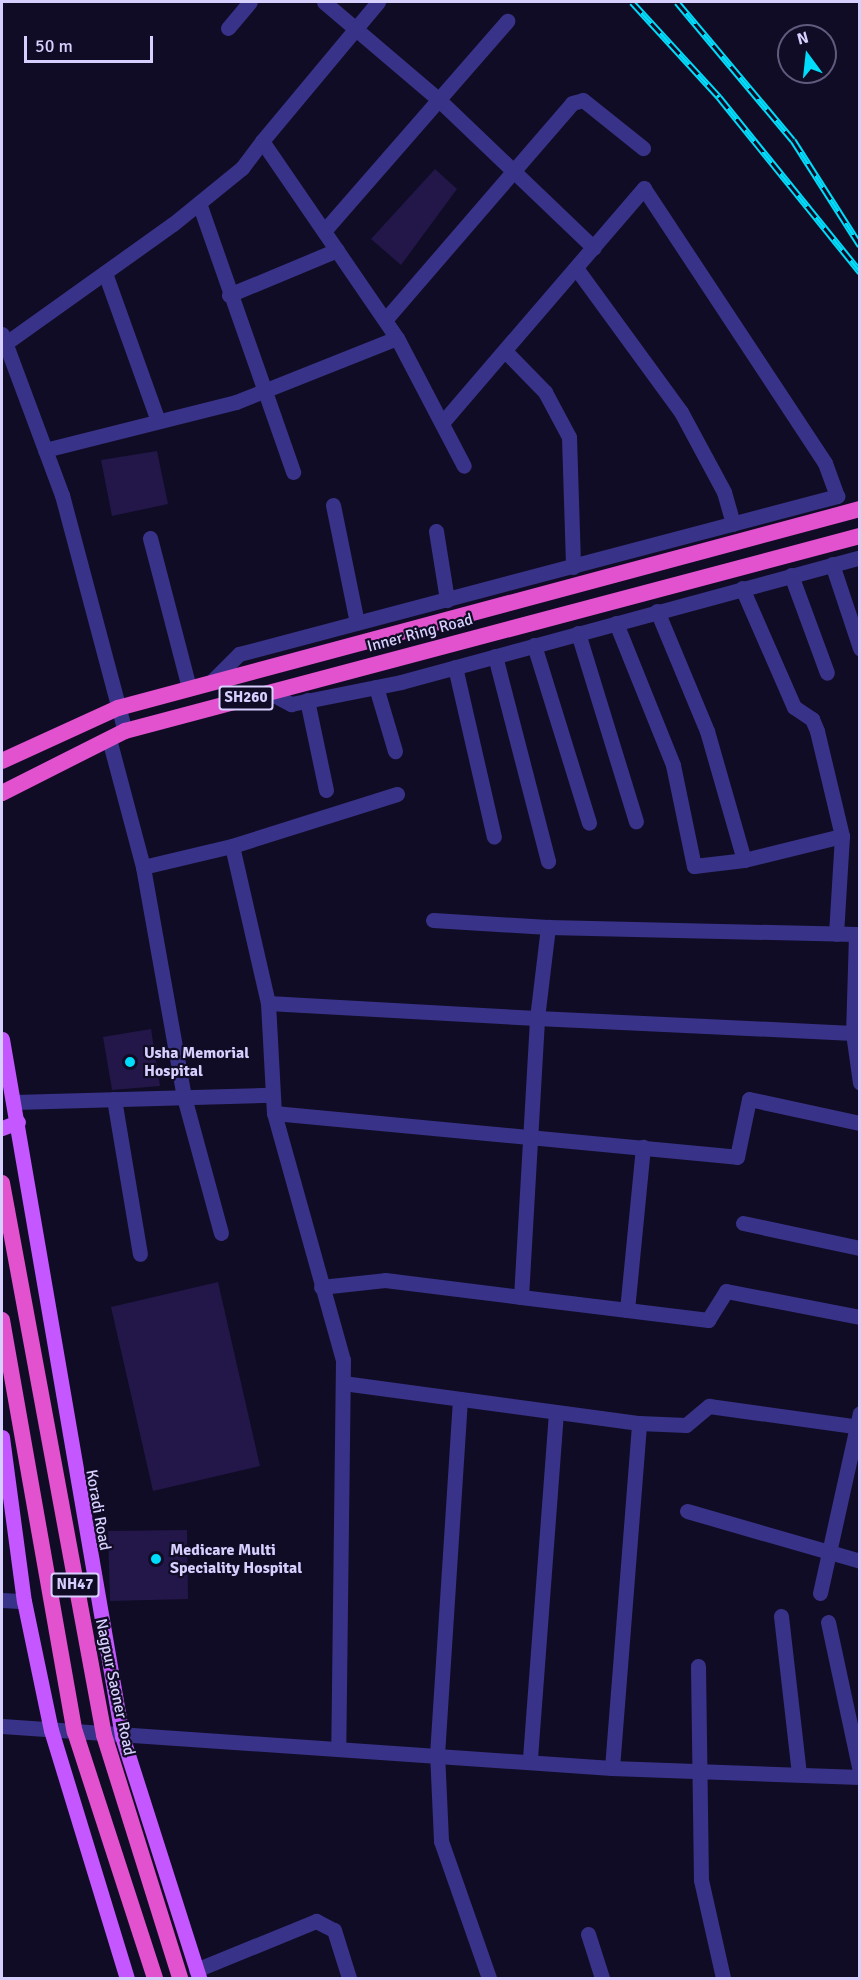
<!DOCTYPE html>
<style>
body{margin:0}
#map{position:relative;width:861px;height:1980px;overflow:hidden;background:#110c25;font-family:Signika,sans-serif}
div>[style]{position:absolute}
.building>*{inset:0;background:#221748}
.minor>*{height:15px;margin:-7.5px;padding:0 7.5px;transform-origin:7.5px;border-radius:7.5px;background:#383388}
.primary>*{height:15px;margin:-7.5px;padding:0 7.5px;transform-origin:7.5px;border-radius:7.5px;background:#c457ff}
.trunk>*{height:16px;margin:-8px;padding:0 8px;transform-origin:8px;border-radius:8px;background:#e251ce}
.rail>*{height:7px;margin-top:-3.5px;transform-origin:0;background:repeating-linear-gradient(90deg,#110c25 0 14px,#00dcfb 0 28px);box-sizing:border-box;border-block:2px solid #00dcfb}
.trunk-bridge>*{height:16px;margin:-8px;padding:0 8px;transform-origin:8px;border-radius:8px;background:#e251ce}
.dots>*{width:16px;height:16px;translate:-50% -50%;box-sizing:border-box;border:3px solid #110c25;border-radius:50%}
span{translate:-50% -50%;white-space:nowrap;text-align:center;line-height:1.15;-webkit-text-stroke:4.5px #110c25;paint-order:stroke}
.shield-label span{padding:2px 4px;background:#110c25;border:2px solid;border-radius:4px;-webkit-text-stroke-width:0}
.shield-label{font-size:15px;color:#d7d0ff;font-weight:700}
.street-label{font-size:16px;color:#d7d0ff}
.poi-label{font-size:16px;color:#d7d0ff;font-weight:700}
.left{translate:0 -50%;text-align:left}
.frame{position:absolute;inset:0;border:3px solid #d7d0ff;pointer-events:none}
.north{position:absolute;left:777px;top:24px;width:60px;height:60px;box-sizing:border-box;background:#110c25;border:2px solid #605a7c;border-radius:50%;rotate:345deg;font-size:16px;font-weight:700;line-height:24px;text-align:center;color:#d7d0ff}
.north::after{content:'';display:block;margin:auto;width:21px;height:27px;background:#00dcfb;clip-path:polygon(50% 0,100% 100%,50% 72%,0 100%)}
.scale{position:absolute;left:24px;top:36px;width:129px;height:27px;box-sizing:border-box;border:3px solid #d7d0ff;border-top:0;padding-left:8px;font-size:18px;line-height:21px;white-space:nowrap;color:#d7d0ff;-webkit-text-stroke:4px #110c25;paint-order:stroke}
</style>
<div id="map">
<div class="building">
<i style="clip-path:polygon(435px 169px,457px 189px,401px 265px,371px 239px)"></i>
<i style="clip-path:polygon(157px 451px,168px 504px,112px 516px,101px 460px)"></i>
<i style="clip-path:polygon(151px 1029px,160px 1086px,112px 1090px,103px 1037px)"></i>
<i style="clip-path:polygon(218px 1282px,260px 1466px,153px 1491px,111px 1307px)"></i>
<i style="clip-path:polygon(187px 1530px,188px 1599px,110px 1601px,108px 1531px)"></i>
</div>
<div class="minor">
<i style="left:324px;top:2px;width:151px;rotate:40.4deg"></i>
<i style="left:439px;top:100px;width:214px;rotate:43.7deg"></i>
<i style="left:378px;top:2px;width:181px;rotate:129.8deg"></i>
<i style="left:262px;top:141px;width:239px;rotate:55.6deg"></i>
<i style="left:397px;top:338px;width:144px;rotate:62.4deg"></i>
<i style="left:228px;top:28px;width:34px;rotate:-50deg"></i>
<i style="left:199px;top:203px;width:285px;rotate:70.7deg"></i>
<i style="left:324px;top:231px;width:279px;rotate:-48.9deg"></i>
<i style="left:576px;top:268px;width:178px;rotate:53.9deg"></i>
<i style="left:681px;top:412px;width:91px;rotate:61.7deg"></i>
<i style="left:724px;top:492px;width:33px;rotate:74deg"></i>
<i style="left:105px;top:273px;width:157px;rotate:70.3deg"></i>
<i style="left:229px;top:295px;width:117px;rotate:-22.6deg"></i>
<i style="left:385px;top:320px;width:286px;rotate:-49.2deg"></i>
<i style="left:572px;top:103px;width:11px;rotate:-15deg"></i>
<i style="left:583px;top:100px;width:77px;rotate:38.7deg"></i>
<i style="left:2px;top:334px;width:172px;rotate:69.6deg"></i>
<i style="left:62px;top:495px;width:244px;rotate:75.1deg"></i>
<i style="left:6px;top:343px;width:205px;rotate:-35.5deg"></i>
<i style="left:173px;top:224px;width:89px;rotate:-39.1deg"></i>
<i style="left:242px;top:168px;width:34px;rotate:-53deg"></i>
<i style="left:506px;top:352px;width:56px;rotate:45.7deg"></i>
<i style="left:545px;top:392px;width:51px;rotate:61.9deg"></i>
<i style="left:569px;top:437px;width:130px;rotate:88.2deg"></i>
<i style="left:45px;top:450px;width:197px;rotate:-14.1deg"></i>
<i style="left:236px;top:402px;width:173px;rotate:-21.7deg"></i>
<i style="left:333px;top:505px;width:120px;rotate:78.5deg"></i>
<i style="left:436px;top:531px;width:70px;rotate:80.9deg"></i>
<i style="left:150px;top:538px;width:155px;rotate:75.4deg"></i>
<i style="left:832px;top:564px;width:89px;rotate:71.6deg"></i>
<i style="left:791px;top:575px;width:104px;rotate:69.8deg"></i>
<i style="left:742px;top:588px;width:130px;rotate:66.4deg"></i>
<i style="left:794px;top:707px;width:22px;rotate:34deg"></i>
<i style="left:812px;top:719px;width:13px;rotate:67deg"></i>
<i style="left:817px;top:731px;width:108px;rotate:76.6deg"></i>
<i style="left:842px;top:836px;width:98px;rotate:93.5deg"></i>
<i style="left:616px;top:623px;width:153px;rotate:68.1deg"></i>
<i style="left:673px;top:765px;width:103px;rotate:78.3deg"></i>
<i style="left:694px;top:866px;width:50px;rotate:-6.8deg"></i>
<i style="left:744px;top:860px;width:134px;rotate:-106deg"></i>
<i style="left:707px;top:731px;width:130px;rotate:-112.6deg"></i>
<i style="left:578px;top:633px;width:197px;rotate:72.9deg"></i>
<i style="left:534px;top:645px;width:186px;rotate:72.8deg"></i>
<i style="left:495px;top:656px;width:212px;rotate:75.5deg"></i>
<i style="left:455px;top:667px;width:174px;rotate:77.1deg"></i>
<i style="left:211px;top:682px;width:40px;rotate:-45deg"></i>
<i style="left:239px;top:654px;width:619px;rotate:-14.8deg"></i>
<i style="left:837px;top:496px;width:35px;rotate:-110deg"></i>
<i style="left:825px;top:463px;width:329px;rotate:-123.4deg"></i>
<i style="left:644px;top:188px;width:310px;rotate:130.7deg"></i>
<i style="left:376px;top:687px;width:67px;rotate:73.5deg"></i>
<i style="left:268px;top:692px;width:26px;rotate:28deg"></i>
<i style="left:291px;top:704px;width:112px;rotate:-11.3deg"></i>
<i style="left:401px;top:682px;width:476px;rotate:-15.2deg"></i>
<i style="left:307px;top:700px;width:92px;rotate:78.1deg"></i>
<i style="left:109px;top:739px;width:132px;rotate:75.1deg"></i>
<i style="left:143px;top:867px;width:234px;rotate:79.9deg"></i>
<i style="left:184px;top:1097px;width:141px;rotate:74.8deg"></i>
<i style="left:232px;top:846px;width:161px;rotate:77.1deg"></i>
<i style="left:268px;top:1003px;width:110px;rotate:86.9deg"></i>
<i style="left:274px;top:1113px;width:256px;rotate:74.4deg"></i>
<i style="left:343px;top:1360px;width:388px;rotate:90.7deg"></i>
<i style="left:744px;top:860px;width:101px;rotate:-13.8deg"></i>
<i style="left:143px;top:867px;width:91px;rotate:-13.3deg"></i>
<i style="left:232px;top:846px;width:173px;rotate:-17.5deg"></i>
<i style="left:433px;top:920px;width:115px;rotate:3.5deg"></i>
<i style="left:268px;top:1003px;width:269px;rotate:3.2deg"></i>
<i style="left:537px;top:1018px;width:92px;rotate:-83.1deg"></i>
<i style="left:548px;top:927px;width:308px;rotate:1.3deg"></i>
<i style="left:856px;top:934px;width:99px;rotate:91.7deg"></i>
<i style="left:114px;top:1099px;width:157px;rotate:80.5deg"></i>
<i style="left:14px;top:1102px;width:257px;rotate:-1.6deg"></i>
<i style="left:274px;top:1113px;width:465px;rotate:5.4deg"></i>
<i style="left:737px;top:1157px;width:59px;rotate:-78.3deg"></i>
<i style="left:749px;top:1099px;width:114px;rotate:12.2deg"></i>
<i style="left:743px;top:1223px;width:120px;rotate:12.1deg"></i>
<i style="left:321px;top:1287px;width:64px;rotate:-6.2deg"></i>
<i style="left:385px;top:1280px;width:137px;rotate:7.1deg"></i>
<i style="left:521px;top:1297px;width:279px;rotate:-86.7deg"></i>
<i style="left:537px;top:1018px;width:316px;rotate:2.7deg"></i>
<i style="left:853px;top:1033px;width:50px;rotate:82deg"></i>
<i style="left:521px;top:1297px;width:107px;rotate:7deg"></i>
<i style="left:627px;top:1310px;width:164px;rotate:-84.4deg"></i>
<i style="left:627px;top:1310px;width:82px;rotate:7deg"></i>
<i style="left:708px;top:1320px;width:34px;rotate:-58deg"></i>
<i style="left:726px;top:1291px;width:136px;rotate:11deg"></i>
<i style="left:343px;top:1383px;width:299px;rotate:7.7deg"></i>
<i style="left:639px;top:1423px;width:47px;rotate:2.4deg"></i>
<i style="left:686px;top:1425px;width:30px;rotate:-40deg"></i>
<i style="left:709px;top:1406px;width:152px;rotate:7.9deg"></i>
<i style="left:460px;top:1399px;width:354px;rotate:93.7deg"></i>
<i style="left:437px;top:1752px;width:89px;rotate:87.4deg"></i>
<i style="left:441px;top:1841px;width:145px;rotate:70.7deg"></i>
<i style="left:687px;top:1511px;width:180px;rotate:16.1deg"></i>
<i style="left:820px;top:1593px;width:184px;rotate:-77.5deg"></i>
<i style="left:2px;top:1600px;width:22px;rotate:3deg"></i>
<i style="left:781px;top:1616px;width:159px;rotate:83.5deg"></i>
<i style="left:828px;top:1622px;width:152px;rotate:77.9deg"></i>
<i style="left:698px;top:1666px;width:214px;rotate:89.2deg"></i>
<i style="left:701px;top:1880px;width:100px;rotate:77.3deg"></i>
<i style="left:2px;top:1726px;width:611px;rotate:3.94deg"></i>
<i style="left:612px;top:1768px;width:248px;rotate:2.1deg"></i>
<i style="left:530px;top:1758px;width:346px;rotate:-85.7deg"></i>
<i style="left:612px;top:1768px;width:346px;rotate:-85.5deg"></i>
<i style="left:588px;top:1934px;width:46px;rotate:72.3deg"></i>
<i style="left:196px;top:1970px;width:130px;rotate:-22.2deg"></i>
<i style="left:316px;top:1921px;width:20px;rotate:27deg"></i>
<i style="left:334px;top:1930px;width:50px;rotate:72.6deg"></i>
</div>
<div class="primary">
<i style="left:2px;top:1039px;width:707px;rotate:80.23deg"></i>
<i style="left:122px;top:1736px;width:254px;rotate:72.3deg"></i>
<i style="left:2px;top:1128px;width:17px;rotate:-21deg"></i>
<i style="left:2px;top:1437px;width:165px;rotate:82.4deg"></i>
<i style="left:24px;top:1601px;width:132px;rotate:78.2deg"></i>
<i style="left:51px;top:1730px;width:259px;rotate:73deg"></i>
</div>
<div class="trunk">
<i style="left:2px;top:761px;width:128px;rotate:-24.6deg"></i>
<i style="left:118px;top:708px;width:768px;rotate:-15.01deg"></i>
<i style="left:2px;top:793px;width:138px;rotate:-26.8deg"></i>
<i style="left:125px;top:731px;width:760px;rotate:-14.86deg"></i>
</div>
<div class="rail">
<i style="left:632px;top:2px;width:129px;rotate:47.5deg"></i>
<i style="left:719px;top:97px;width:225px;rotate:51.1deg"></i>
<i style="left:677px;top:2px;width:180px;rotate:50deg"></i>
<i style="left:793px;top:140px;width:125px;rotate:57.5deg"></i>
</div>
<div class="trunk-bridge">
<i style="left:2px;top:1183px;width:561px;rotate:79.53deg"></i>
<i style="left:104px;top:1735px;width:255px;rotate:72.6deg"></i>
<i style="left:2px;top:1320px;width:418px;rotate:80deg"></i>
<i style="left:75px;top:1732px;width:259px;rotate:72deg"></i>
</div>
<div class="dots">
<i style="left:130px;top:1062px;background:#00dcfb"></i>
<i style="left:156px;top:1559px;background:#00dcfb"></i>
</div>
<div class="shield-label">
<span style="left:246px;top:698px">SH260</span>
<span style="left:75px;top:1585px">NH47</span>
</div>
<div class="street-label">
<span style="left:420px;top:633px;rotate:-15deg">Inner Ring Road</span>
<span style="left:98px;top:1510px;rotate:80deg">Koradi Road</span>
<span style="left:115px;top:1687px;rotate:78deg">Nagpur Saoner Road</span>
</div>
<div class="poi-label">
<span class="left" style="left:144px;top:1062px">Usha Memorial<br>Hospital</span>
<span class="left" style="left:170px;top:1559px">Medicare Multi<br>Speciality Hospital</span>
</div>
<div class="frame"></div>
<div class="north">N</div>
<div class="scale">50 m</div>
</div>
